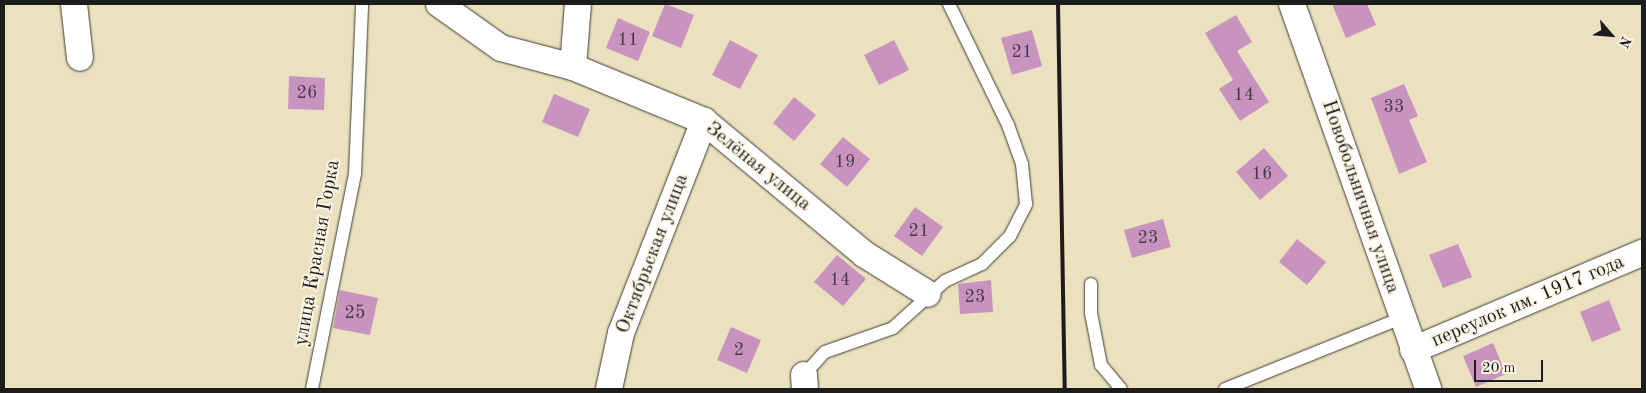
<!DOCTYPE html>
<meta charset="utf-8">
<style>
body{margin:0}
#map{position:relative;width:1646px;height:393px;overflow:hidden;background:#ebe1be;font-family:"Old Standard TT",serif}
div>[style]{position:absolute}
.building>*{inset:0;background:#c993bf}
.roads{filter:drop-shadow(0 0 1px #3b3a34) drop-shadow(0 0 1px #3b3a34)}
.service>*{height:12px;margin:-6px;padding:0 6px;transform-origin:6px;border-radius:6px;background:#fff}
.minor>*{height:26px;margin:-13px;padding:0 13px;transform-origin:13px;border-radius:13px;background:#fff}
.rail>*{height:4px;margin:-2px;padding:0 2px;transform-origin:2px;border-radius:2px;background:#1c1c1c}
span{translate:-50% -50%;white-space:nowrap;text-align:center;line-height:1.15;-webkit-text-stroke:4px #fcf5e5;paint-order:stroke}
.number-label{font-size:18px;color:#473a45}
.number-label span{-webkit-text-stroke-width:0}
.street-label{font-size:20px;color:#1c1c1c}
.frame{position:absolute;inset:0;border:5px solid #1c1c1c;pointer-events:none}
.north{position:absolute;left:1586px;top:10px;width:50px;height:50px;-webkit-text-stroke:4px #fcf5e5;paint-order:stroke;rotate:117deg;font-size:14px;font-weight:700;line-height:20px;text-align:center;color:#1c1c1c}
.north::after{content:'';display:block;margin:auto;width:18px;height:22px;background:#1c1c1c;clip-path:polygon(50% 0,100% 100%,50% 72%,0 100%)}
.scale{position:absolute;left:1474px;top:360px;width:69px;height:22px;box-sizing:border-box;border:2px solid #1c1c1c;border-top:0;padding-left:6px;font-size:15px;line-height:18px;white-space:nowrap;color:#1c1c1c;-webkit-text-stroke:4px #fcf5e5;paint-order:stroke}
</style>
<div id="map">
<div class="building">
<i style="clip-path:polygon(665px 4px,694px 15px,681px 48px,652px 36px)"></i>
<i style="clip-path:polygon(1332px 4px,1367px 4px,1376px 25px,1346px 38px)"></i>
<i style="clip-path:polygon(1236px 15px,1252px 42px,1237px 51px,1269px 102px,1240px 121px,1219px 89px,1233px 80px,1205px 33px)"></i>
<i style="clip-path:polygon(618px 18px,650px 32px,638px 61px,606px 48px)"></i>
<i style="clip-path:polygon(1032px 30px,1042px 66px,1012px 75px,1001px 38px)"></i>
<i style="clip-path:polygon(730px 40px,758px 55px,740px 89px,712px 75px)"></i>
<i style="clip-path:polygon(894px 40px,909px 70px,879px 85px,864px 55px)"></i>
<i style="clip-path:polygon(289px 76px,325px 78px,324px 110px,288px 109px)"></i>
<i style="clip-path:polygon(1404px 84px,1418px 116px,1409px 120px,1427px 162px,1399px 174px,1371px 98px)"></i>
<i style="clip-path:polygon(554px 94px,590px 109px,578px 137px,542px 122px)"></i>
<i style="clip-path:polygon(794px 97px,816px 115px,794px 141px,773px 123px)"></i>
<i style="clip-path:polygon(843px 137px,870px 159px,847px 187px,820px 164px)"></i>
<i style="clip-path:polygon(1264px 148px,1288px 176px,1260px 200px,1236px 172px)"></i>
<i style="clip-path:polygon(915px 207px,943px 227px,922px 256px,894px 236px)"></i>
<i style="clip-path:polygon(1163px 219px,1171px 247px,1132px 258px,1124px 230px)"></i>
<i style="clip-path:polygon(1297px 239px,1326px 262px,1307px 285px,1279px 262px)"></i>
<i style="clip-path:polygon(1458px 244px,1472px 277px,1443px 288px,1429px 255px)"></i>
<i style="clip-path:polygon(837px 255px,866px 279px,843px 306px,814px 282px)"></i>
<i style="clip-path:polygon(991px 280px,993px 312px,960px 314px,958px 284px)"></i>
<i style="clip-path:polygon(340px 290px,378px 298px,370px 335px,333px 328px)"></i>
<i style="clip-path:polygon(1609px 300px,1621px 330px,1592px 342px,1580px 312px)"></i>
<i style="clip-path:polygon(731px 327px,761px 340px,747px 373px,717px 360px)"></i>
<i style="clip-path:polygon(1493px 343px,1506px 374px,1476px 387px,1463px 356px)"></i>
</div>
<div class="roads">
<div class="service">
<i style="left:1091px;top:284px;width:29px;rotate:90deg"></i>
<i style="left:1091px;top:313px;width:53px;rotate:79.1deg"></i>
<i style="left:1101px;top:365px;width:31px;rotate:50deg"></i>
<i style="left:804px;top:375px;width:31px;rotate:-48deg"></i>
<i style="left:825px;top:352px;width:72px;rotate:-19.4deg"></i>
<i style="left:893px;top:328px;width:70px;rotate:-42.1deg"></i>
<i style="left:945px;top:281px;width:41px;rotate:-24.7deg"></i>
<i style="left:982px;top:264px;width:40px;rotate:-45deg"></i>
<i style="left:1010px;top:236px;width:36px;rotate:-63deg"></i>
<i style="left:1026px;top:204px;width:40px;rotate:-95.7deg"></i>
<i style="left:1022px;top:164px;width:41px;rotate:-109.7deg"></i>
<i style="left:1008px;top:125px;width:135px;rotate:-116deg"></i>
<i style="left:312px;top:389px;width:219px;rotate:-78.7deg"></i>
<i style="left:355px;top:174px;width:170px;rotate:-87.6deg"></i>
<i style="left:1225px;top:389px;width:191px;rotate:-21.9deg"></i>
</div>
<div class="minor">
<i style="left:74px;top:4px;width:54px;rotate:83.7deg"></i>
<i style="left:439px;top:4px;width:76px;rotate:35.4deg"></i>
<i style="left:501px;top:48px;width:74px;rotate:14.8deg"></i>
<i style="left:573px;top:67px;width:142px;rotate:22.4deg"></i>
<i style="left:704px;top:121px;width:208px;rotate:39.7deg"></i>
<i style="left:864px;top:254px;width:75px;rotate:32deg"></i>
<i style="left:1292px;top:4px;width:408px;rotate:70.5deg"></i>
<i style="left:573px;top:67px;width:63px;rotate:-85.5deg"></i>
<i style="left:1413px;top:350px;width:249px;rotate:-23deg"></i>
<i style="left:804px;top:375px;width:14px;rotate:86deg"></i>
<i style="left:609px;top:389px;width:57px;rotate:-77.9deg"></i>
<i style="left:621px;top:333px;width:228px;rotate:-68.6deg"></i>
</div>
</div>
<div class="rail">
<i style="left:1058px;top:4px;width:385px;rotate:89deg"></i>
</div>
<div class="number-label">
<span style="left:628px;top:40px">11</span>
<span style="left:1022px;top:52px">21</span>
<span style="left:307px;top:93px">26</span>
<span style="left:1244px;top:95px">14</span>
<span style="left:1394px;top:107px">33</span>
<span style="left:845px;top:162px">19</span>
<span style="left:1262px;top:174px">16</span>
<span style="left:919px;top:231px">21</span>
<span style="left:1148px;top:238px">23</span>
<span style="left:840px;top:280px">14</span>
<span style="left:975px;top:297px">23</span>
<span style="left:355px;top:313px">25</span>
<span style="left:739px;top:350px">2</span>
</div>
<div class="street-label">
<span style="left:758px;top:167px;rotate:39deg">Зелёная улица</span>
<span style="left:1360px;top:197px;rotate:71deg">Новобольничная улица</span>
<span style="left:318px;top:253px;rotate:-80deg">улица Красная Горка</span>
<span style="left:653px;top:254px;rotate:-69deg">Октябрьская улица</span>
<span style="left:1528px;top:302px;rotate:-23deg">переулок им. 1917 года</span>
</div>
<div class="frame"></div>
<div class="north">N</div>
<div class="scale">20 m</div>
</div>
